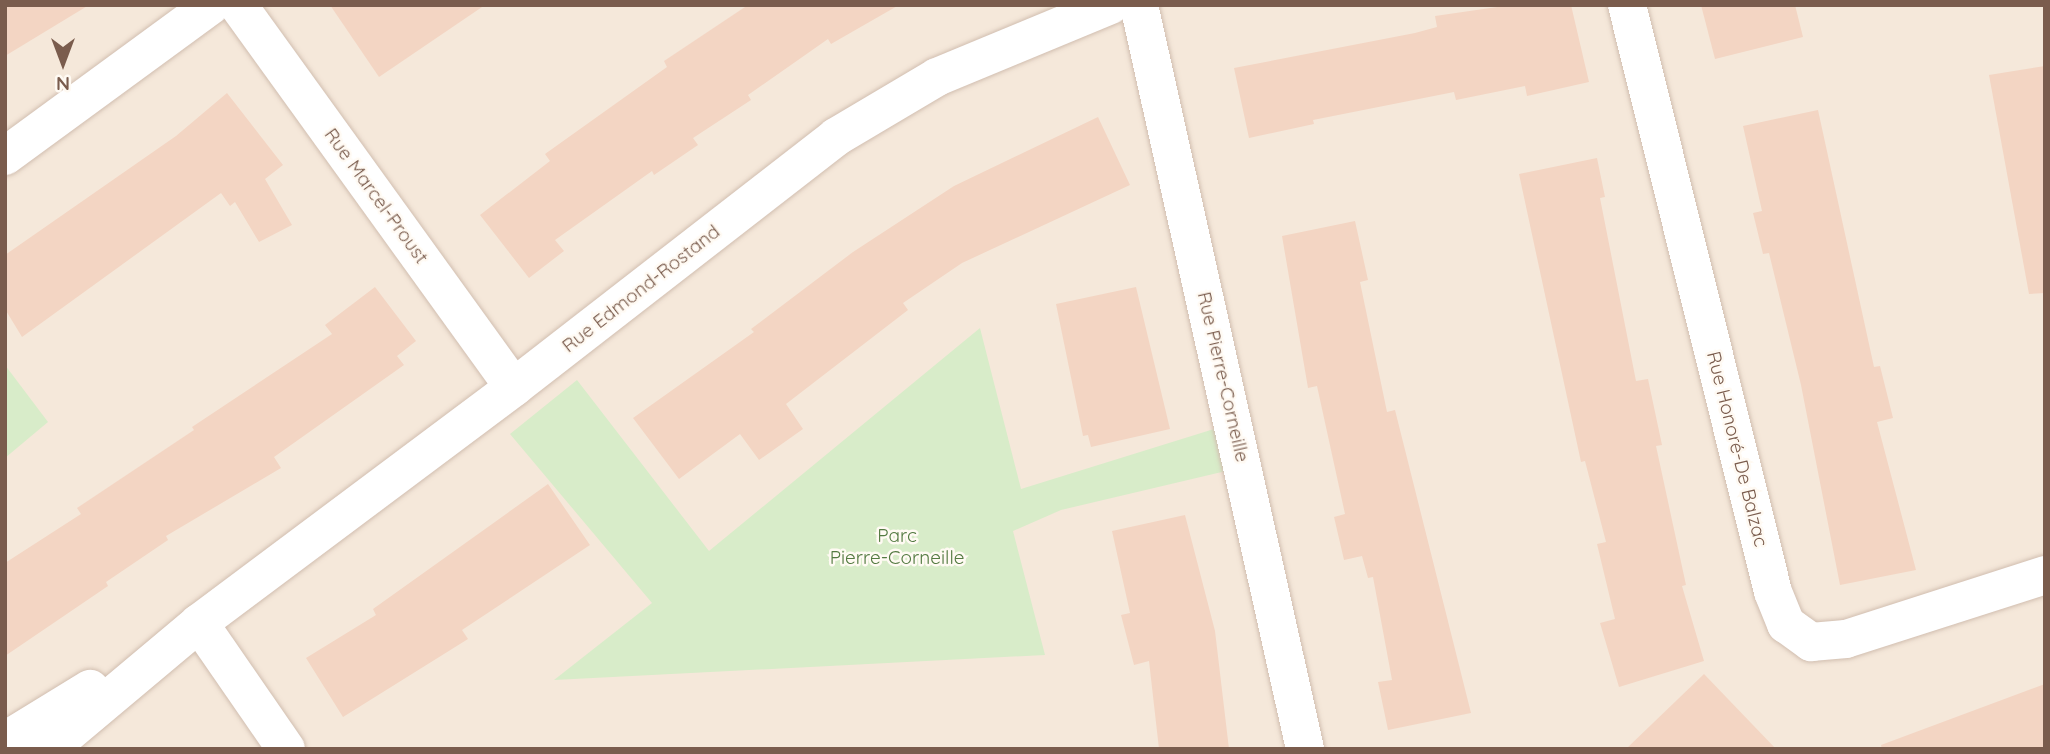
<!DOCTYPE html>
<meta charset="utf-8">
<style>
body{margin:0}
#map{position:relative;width:2050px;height:754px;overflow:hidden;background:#fdf6ec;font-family:Quicksand,sans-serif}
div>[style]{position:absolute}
.residential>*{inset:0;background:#f5e8da}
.green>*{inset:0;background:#d8ecc9}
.building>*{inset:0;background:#f3d5c3}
.roads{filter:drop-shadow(0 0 2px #d1beb0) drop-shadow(0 0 2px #d1beb0)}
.minor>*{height:38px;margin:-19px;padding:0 19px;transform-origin:19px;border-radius:19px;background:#fff}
span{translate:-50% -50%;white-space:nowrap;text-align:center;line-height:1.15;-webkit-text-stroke:5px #fffaf3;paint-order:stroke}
.street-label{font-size:19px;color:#7a5c4d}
.park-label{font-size:19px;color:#537a41}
.frame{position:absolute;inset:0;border:7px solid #7a5c4d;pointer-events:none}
.north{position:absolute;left:28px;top:28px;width:70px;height:70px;-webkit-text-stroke:5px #fffaf3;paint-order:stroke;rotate:180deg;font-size:19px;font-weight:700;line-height:28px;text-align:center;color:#7a5c4d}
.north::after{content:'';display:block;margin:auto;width:24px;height:32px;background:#7a5c4d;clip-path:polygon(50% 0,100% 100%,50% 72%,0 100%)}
</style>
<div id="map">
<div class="residential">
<i style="clip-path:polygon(5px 5px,2045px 5px,2045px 749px,5px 749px)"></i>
</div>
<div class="green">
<i style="clip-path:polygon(980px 328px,1021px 489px,1214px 429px,1226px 471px,1061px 510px,1013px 531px,1045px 655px,554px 680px,652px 603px,510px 434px,577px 380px,709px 551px)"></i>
<i style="clip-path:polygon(5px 365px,48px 422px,5px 458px)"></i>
</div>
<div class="building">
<i style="clip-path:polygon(5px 5px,89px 5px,5px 56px)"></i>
<i style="clip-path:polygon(330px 5px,485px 5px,379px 77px)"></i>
<i style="clip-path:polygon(748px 5px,899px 5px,831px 44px,828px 39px,748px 95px,751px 100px,693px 138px,698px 145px,654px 175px,652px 171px,555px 240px,564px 251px,529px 278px,480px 215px,550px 161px,545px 154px,667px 67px,664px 61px)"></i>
<i style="clip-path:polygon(1511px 5px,1571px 5px,1589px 82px,1527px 96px,1525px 86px,1456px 100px,1454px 92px,1313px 120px,1314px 124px,1249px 138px,1234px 68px,1415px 33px,1437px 27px,1435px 16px)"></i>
<i style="clip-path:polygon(1701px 5px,1795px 5px,1803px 37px,1715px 59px)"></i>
<i style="clip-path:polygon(2045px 66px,2045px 293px,2029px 294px,1989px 75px)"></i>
<i style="clip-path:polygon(227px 93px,283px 165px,265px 179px,292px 225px,259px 242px,235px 202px,230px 206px,221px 193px,22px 337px,5px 309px,5px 255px,176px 136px)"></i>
<i style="clip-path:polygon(1818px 110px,1874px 367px,1880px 366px,1893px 418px,1877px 422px,1916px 570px,1840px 585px,1801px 385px,1769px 253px,1763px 254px,1753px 213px,1762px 211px,1743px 126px)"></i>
<i style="clip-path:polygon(1098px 117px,1130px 185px,962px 263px,903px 303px,908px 310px,786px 404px,803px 429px,759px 460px,740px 434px,679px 479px,633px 418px,754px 332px,751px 329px,853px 252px,954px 186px)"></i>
<i style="clip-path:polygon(1597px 158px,1605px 197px,1600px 198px,1636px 381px,1648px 379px,1662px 445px,1656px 446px,1686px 585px,1682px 586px,1704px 661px,1619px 687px,1600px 623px,1615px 619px,1597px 544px,1606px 542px,1585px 461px,1581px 462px,1519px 174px)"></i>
<i style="clip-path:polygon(1355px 221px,1368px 280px,1360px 282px,1387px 412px,1395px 410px,1471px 713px,1388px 730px,1378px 682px,1392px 680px,1373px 577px,1368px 578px,1362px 556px,1344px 560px,1334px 517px,1345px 514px,1317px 386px,1308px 388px,1282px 236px)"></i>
<i style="clip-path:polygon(375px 287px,416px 341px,397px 356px,404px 365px,274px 457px,281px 468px,166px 536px,168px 540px,106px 582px,108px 586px,5px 656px,5px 563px,81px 514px,77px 508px,194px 430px,192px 427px,332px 334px,325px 325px)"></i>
<i style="clip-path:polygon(1136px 287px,1170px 429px,1091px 447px,1088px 435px,1083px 436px,1056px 304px)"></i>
<i style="clip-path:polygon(548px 484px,590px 545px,462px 630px,468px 639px,343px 717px,306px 658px,376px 615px,373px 609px)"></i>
<i style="clip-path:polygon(1185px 515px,1215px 631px,1229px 749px,1159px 749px,1149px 661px,1134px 665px,1121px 615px,1130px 613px,1112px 531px)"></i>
<i style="clip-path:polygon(1704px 674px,1776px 749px,1626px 749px)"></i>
<i style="clip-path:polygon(2045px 684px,2045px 749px,1882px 749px,1881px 745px)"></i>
</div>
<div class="roads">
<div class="minor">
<i style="left:238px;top:5px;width:471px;rotate:54.2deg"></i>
<i style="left:1139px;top:5px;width:762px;rotate:77.42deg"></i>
<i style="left:1627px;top:5px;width:605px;rotate:76.03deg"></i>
<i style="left:1773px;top:592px;width:35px;rotate:68deg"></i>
<i style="left:1786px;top:624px;width:31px;rotate:36deg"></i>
<i style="left:1811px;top:642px;width:35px;rotate:-5deg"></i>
<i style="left:1846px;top:639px;width:209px;rotate:-17.8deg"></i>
<i style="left:5px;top:156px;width:255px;rotate:-36.2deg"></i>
<i style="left:199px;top:623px;width:153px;rotate:55.4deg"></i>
<i style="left:5px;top:741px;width:100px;rotate:-31.5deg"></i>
<i style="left:49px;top:749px;width:196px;rotate:-40deg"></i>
<i style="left:199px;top:623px;width:394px;rotate:-36.8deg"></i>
<i style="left:514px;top:387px;width:408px;rotate:-37.8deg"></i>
<i style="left:836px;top:137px;width:117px;rotate:-30.7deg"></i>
<i style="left:937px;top:77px;width:188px;rotate:-22.5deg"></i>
</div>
</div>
<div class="street-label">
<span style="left:376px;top:196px;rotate:54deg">Rue Marcel-Proust</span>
<span style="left:641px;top:289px;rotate:-38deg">Rue Edmond-Rostand</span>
<span style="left:1223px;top:377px;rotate:77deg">Rue Pierre-Corneille</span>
<span style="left:1737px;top:449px;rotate:76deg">Rue Honoré-De Balzac</span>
</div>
<div class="park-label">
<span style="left:897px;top:547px">Parc<br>Pierre-Corneille</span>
</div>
<div class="frame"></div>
<div class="north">N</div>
</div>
